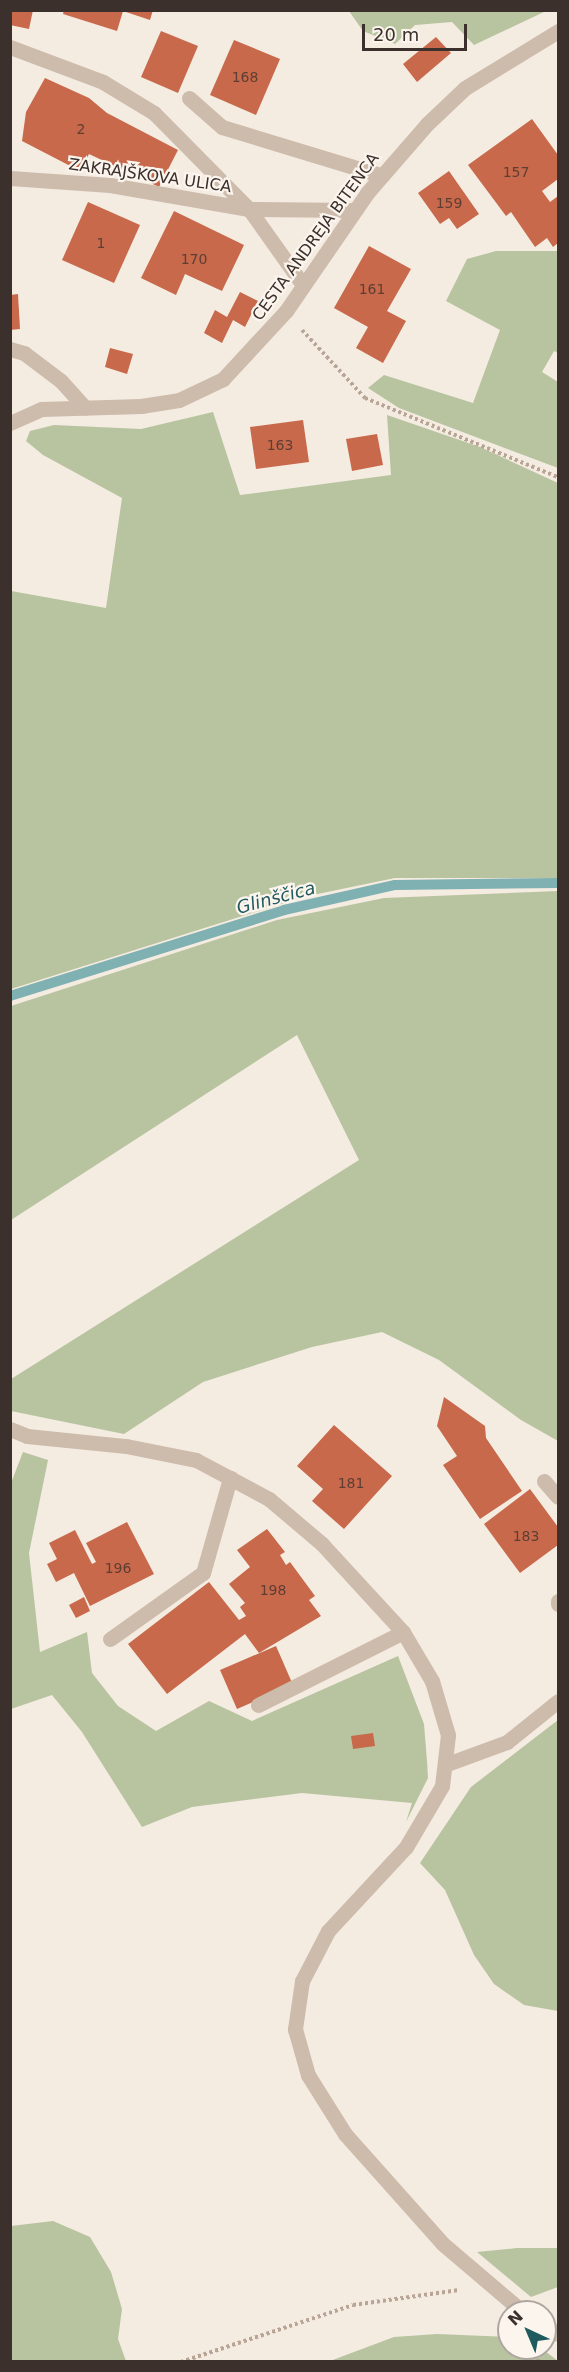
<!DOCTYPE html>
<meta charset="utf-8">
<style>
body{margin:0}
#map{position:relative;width:569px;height:2372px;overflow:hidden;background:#f4ebe1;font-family:"DejaVu Sans",sans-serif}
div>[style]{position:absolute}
.green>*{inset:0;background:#b8c4a0}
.stream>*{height:10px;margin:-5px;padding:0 5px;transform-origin:5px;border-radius:5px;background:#7fb0b2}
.building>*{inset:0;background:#c8694b}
.path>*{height:4px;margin-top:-2px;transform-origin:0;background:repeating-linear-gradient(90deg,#b9a596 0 3px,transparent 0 6px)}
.minor>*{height:15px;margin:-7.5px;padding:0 7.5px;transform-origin:7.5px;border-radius:7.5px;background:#cdbbac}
span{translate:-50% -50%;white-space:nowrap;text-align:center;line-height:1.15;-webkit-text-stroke:4.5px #fbf5ee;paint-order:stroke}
.number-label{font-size:14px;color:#5e3e33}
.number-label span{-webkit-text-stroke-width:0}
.street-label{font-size:16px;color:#3b302b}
.water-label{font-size:18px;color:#1f5a5e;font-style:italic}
.frame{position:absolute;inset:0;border:12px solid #3b302b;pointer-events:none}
.north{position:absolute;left:497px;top:2300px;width:60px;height:60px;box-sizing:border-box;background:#fbf5ee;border:2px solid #aea6a0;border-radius:50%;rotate:316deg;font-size:16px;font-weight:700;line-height:24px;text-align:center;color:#3b302b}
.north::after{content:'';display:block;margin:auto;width:21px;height:27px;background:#1f5a5e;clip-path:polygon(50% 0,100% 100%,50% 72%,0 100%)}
.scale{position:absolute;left:362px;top:24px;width:105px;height:27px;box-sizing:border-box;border:3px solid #3b302b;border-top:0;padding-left:8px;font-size:18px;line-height:21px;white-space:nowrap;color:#3b302b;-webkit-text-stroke:4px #fbf5ee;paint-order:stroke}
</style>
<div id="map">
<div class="green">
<i style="clip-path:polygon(349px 11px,546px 11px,474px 45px,452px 22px,415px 25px,395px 44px,363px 31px)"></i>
<i style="clip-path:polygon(496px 251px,558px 251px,558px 353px,554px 351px,542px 372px,558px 382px,558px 468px,399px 408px,368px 388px,384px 375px,473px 403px,500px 330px,446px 301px,467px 259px)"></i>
<i style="clip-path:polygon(213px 412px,240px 495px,391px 475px,387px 415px,480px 447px,558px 483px,558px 878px,395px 878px,303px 897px,11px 989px,11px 591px,106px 608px,122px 498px,43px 455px,26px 441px,30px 431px,54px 425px,141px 429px)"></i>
<i style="clip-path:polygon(558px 891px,558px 1441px,521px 1420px,439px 1360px,382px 1332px,312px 1347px,203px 1382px,124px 1434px,11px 1411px,11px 1379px,359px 1160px,297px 1035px,11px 1220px,11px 1006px,277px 920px,384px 898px)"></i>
<i style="clip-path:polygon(23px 1452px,48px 1460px,29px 1553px,40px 1652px,87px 1632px,92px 1673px,118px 1706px,156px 1731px,209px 1701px,252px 1721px,398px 1656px,424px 1724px,427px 1761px,428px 1778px,406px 1822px,412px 1803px,302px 1793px,192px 1807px,142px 1827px,82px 1732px,52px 1695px,11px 1709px,11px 1483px)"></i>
<i style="clip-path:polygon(558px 1720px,558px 2011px,524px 2005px,494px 1984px,474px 1955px,445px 1890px,420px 1863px,471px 1787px)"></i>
<i style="clip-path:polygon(53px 2221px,90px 2237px,111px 2272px,122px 2309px,118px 2339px,126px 2361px,11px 2361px,11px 2226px)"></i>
<i style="clip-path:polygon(517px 2248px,558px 2248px,558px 2287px,531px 2297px,477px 2252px)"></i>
<i style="clip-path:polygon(437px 2334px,509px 2337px,509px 2348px,541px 2348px,558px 2361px,330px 2361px,394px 2337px)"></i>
</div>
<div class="stream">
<i style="left:10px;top:996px;width:287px;rotate:-17.4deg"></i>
<i style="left:284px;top:910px;width:114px;rotate:-12.7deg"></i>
<i style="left:395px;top:885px;width:163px;rotate:-0.7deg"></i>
</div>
<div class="building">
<i style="clip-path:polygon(10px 10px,33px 10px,29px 29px,10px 25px)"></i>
<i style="clip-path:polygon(64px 10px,153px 10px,150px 20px,123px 11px,117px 31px,63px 14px)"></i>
<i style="clip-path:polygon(161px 31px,198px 46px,178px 93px,141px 77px)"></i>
<i style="clip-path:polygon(436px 37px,451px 53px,417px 82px,403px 64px)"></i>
<i style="clip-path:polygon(234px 40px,280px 59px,256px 115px,210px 95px)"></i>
<i style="clip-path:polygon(45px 78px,89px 98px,107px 113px,178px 150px,159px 187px,89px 154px,80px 171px,22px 141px,26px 112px)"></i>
<i style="clip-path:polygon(532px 119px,558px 155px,558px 179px,542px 191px,550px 202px,558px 196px,558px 243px,553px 247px,547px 238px,535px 247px,511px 212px,506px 216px,468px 165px)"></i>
<i style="clip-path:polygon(449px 171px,479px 214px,457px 229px,449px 218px,440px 224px,418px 193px)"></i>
<i style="clip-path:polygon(88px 202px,140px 225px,114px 283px,62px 260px)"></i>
<i style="clip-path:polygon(174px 211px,244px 245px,222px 291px,185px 274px,176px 295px,141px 278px)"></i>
<i style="clip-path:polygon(369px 246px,411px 269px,387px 311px,406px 321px,383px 363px,356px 348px,368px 327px,334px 308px)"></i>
<i style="clip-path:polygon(240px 292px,258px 301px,245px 327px,233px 320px,222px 343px,204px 333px,215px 310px,227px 317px)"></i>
<i style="clip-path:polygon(18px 294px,20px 329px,10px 330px,10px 295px)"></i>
<i style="clip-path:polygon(110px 348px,133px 354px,127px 374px,105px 367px)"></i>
<i style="clip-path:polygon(303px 420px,309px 462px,256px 469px,250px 427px)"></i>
<i style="clip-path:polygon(377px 434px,383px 465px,352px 471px,346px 439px)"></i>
<i style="clip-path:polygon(444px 1397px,485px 1426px,486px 1438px,522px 1491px,480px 1519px,443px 1465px,457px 1456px,437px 1426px)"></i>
<i style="clip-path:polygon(334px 1425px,392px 1476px,344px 1529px,312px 1501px,323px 1489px,297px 1466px)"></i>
<i style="clip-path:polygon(530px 1489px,558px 1527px,558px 1545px,520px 1573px,484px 1524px)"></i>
<i style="clip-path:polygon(127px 1522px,154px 1574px,90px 1606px,74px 1573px,56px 1582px,47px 1564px,57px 1559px,49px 1543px,75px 1530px,92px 1564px,96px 1562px,86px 1543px)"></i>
<i style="clip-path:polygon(267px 1529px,285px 1552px,280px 1555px,286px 1565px,290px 1562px,315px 1596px,309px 1600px,321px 1616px,259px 1653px,245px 1634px,167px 1694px,128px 1644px,209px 1582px,239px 1620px,246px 1616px,240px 1607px,245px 1603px,229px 1584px,250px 1567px,237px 1550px)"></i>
<i style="clip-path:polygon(84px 1597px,90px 1611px,76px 1618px,69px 1605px)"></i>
<i style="clip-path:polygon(276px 1646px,293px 1685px,237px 1709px,220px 1670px)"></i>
<i style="clip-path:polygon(373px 1733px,375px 1746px,353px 1749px,351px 1736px)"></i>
</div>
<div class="path">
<i style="left:302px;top:330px;width:93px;rotate:47.2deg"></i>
<i style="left:365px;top:398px;width:209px;rotate:22.3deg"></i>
<i style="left:181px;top:2362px;width:181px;rotate:-18.3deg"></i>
<i style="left:353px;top:2305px;width:107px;rotate:-8.1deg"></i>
<i style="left:538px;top:2362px;width:10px;rotate:-84deg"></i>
</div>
<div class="minor">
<i style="left:10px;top:47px;width:99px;rotate:20.6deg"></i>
<i style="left:103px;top:82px;width:60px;rotate:31.3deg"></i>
<i style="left:154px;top:113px;width:135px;rotate:45.3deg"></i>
<i style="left:249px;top:209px;width:93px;rotate:54.6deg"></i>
<i style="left:189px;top:98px;width:44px;rotate:41.3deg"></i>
<i style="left:222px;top:127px;width:165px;rotate:16.9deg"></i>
<i style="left:10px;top:178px;width:100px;rotate:4deg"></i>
<i style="left:110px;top:185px;width:141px;rotate:9.8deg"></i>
<i style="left:249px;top:209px;width:105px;rotate:0.5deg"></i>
<i style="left:10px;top:349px;width:15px;rotate:16deg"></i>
<i style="left:24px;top:353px;width:46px;rotate:37.1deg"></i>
<i style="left:61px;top:381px;width:36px;rotate:48deg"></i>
<i style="left:10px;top:423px;width:34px;rotate:-24deg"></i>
<i style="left:41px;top:409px;width:100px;rotate:-1.7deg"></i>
<i style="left:141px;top:406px;width:38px;rotate:-9deg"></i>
<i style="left:179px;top:400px;width:49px;rotate:-25.5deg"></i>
<i style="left:223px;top:379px;width:93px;rotate:-47.2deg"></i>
<i style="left:286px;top:311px;width:143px;rotate:-55.5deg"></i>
<i style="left:367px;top:193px;width:91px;rotate:-49deg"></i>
<i style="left:427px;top:124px;width:52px;rotate:-43.5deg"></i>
<i style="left:465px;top:88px;width:109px;rotate:-31.5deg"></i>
<i style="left:10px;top:1429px;width:18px;rotate:22deg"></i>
<i style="left:27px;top:1436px;width:100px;rotate:5.8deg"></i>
<i style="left:126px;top:1446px;width:71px;rotate:11.3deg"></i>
<i style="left:196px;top:1460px;width:83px;rotate:28.1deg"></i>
<i style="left:269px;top:1499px;width:70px;rotate:40.3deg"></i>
<i style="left:322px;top:1544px;width:120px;rotate:47.4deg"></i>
<i style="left:403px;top:1632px;width:57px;rotate:59.4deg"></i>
<i style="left:432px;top:1681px;width:56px;rotate:73.5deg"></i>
<i style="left:448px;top:1735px;width:51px;rotate:96.7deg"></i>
<i style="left:442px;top:1786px;width:71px;rotate:120.5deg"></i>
<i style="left:406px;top:1847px;width:115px;rotate:132.9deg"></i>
<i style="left:328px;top:1931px;width:56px;rotate:117.5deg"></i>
<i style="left:302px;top:1981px;width:49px;rotate:98.3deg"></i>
<i style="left:295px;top:2029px;width:48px;rotate:74.2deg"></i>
<i style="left:308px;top:2075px;width:70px;rotate:57.9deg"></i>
<i style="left:345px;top:2134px;width:147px;rotate:48.3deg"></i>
<i style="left:443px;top:2244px;width:105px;rotate:40.4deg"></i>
<i style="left:544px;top:1481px;width:21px;rotate:49deg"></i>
<i style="left:558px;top:1601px;width:3px;rotate:90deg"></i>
<i style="left:110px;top:1639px;width:114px;rotate:-35.4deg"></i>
<i style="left:203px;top:1573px;width:99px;rotate:-74.1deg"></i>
<i style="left:258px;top:1705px;width:162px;rotate:-26.7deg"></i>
<i style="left:447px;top:1764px;width:64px;rotate:-20.1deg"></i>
<i style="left:507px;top:1742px;width:65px;rotate:-38.8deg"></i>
<i style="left:545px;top:2326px;width:15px;rotate:32deg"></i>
</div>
<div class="number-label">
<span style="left:245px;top:77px">168</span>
<span style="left:81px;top:129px">2</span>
<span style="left:516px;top:172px">157</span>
<span style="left:449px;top:203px">159</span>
<span style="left:101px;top:243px">1</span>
<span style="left:194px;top:259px">170</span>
<span style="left:372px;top:289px">161</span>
<span style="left:280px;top:445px">163</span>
<span style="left:351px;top:1483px">181</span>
<span style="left:526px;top:1536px">183</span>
<span style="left:118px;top:1568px">196</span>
<span style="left:273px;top:1590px">198</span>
</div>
<div class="street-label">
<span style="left:150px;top:176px;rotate:8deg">ZAKRAJŠKOVA ULICA</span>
<span style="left:316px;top:237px;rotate:-54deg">CESTA ANDREJA BITENCA</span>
</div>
<div class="water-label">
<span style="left:276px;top:898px;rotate:-15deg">Glinščica</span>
</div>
<div class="frame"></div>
<div class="north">N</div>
<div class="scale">20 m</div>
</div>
